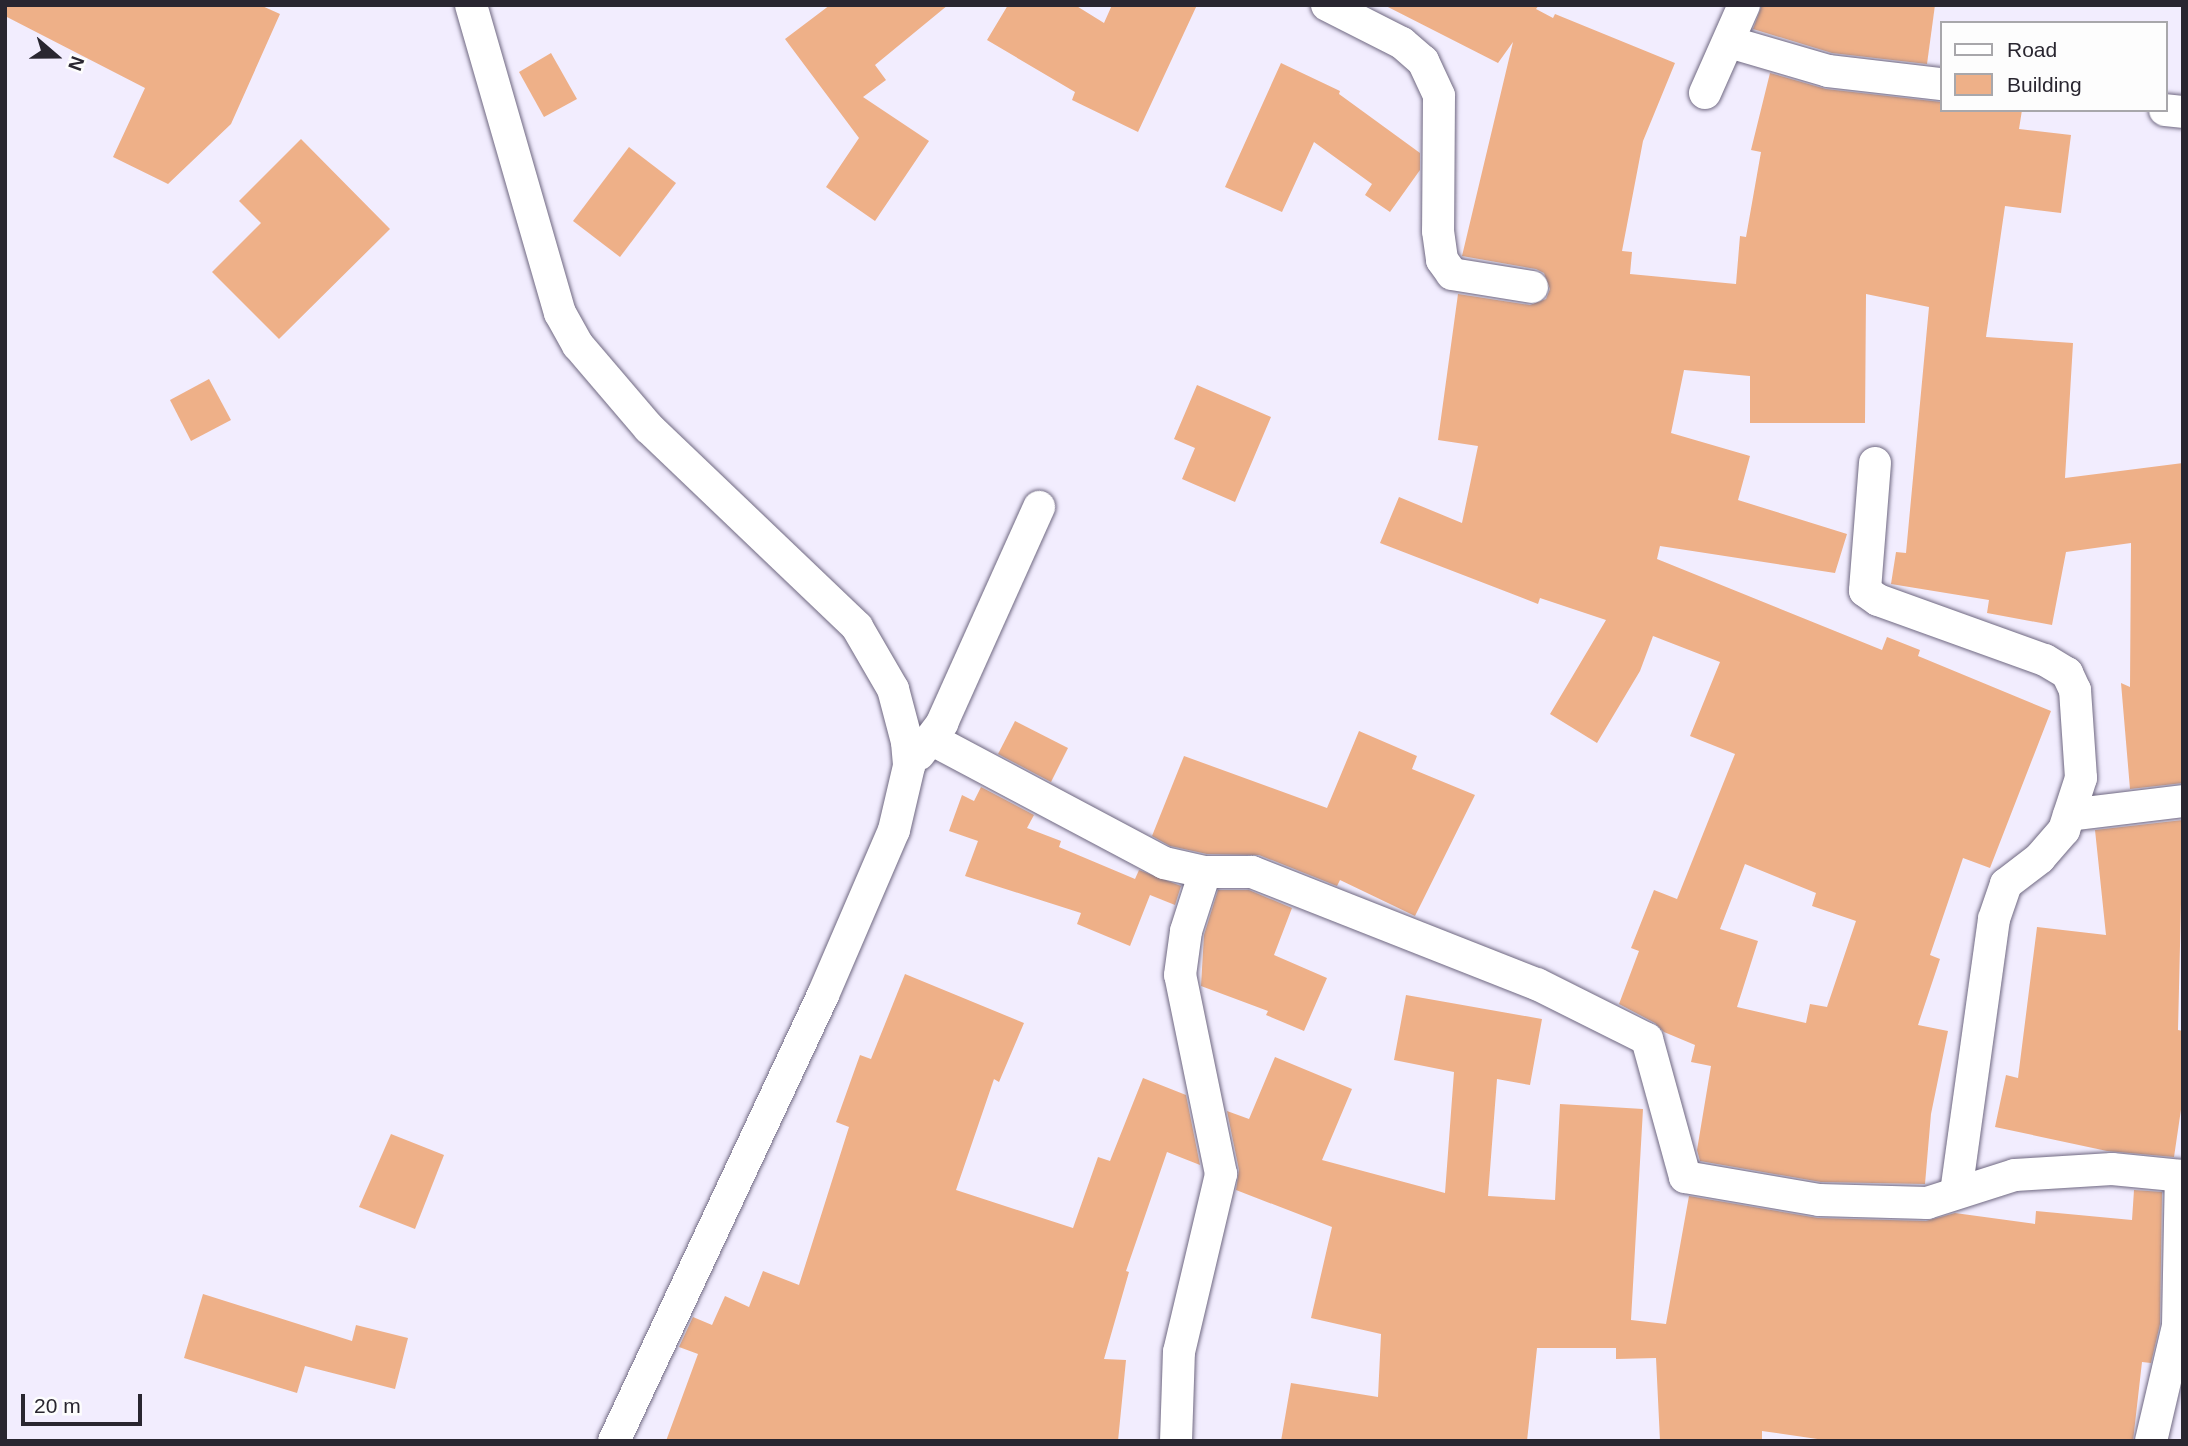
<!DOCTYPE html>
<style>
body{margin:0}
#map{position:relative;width:2188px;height:1446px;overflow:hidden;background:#f2edfe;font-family:Arial,sans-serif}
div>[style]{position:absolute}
.building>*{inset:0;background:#eeb088}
.roads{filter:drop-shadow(0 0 2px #6f6881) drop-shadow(0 0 2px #6f6881)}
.street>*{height:32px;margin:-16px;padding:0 16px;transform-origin:16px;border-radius:16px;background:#fff}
span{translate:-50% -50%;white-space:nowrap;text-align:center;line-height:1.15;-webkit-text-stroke:6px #fdfdfd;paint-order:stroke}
.frame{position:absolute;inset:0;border:7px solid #292630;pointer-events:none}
.legend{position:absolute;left:1940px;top:21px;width:228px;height:91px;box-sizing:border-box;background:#fdfdfd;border:2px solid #a8a7ab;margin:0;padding:9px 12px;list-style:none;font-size:21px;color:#292630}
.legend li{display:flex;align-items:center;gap:14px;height:35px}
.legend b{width:35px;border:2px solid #a8a7ab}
.north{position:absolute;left:21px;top:21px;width:70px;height:70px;-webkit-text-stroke:5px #fdfdfd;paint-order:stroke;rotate:110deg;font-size:19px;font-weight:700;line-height:28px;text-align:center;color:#292630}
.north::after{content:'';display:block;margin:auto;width:24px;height:32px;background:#292630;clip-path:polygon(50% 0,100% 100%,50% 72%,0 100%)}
.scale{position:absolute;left:21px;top:1394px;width:121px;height:32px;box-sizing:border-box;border:4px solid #292630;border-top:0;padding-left:9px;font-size:21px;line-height:24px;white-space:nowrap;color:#292630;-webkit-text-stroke:5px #fdfdfd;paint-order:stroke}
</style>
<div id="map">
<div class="building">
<i style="clip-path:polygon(5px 5px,260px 5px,280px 14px,231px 124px,168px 184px,113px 157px,145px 88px,5px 16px)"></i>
<i style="clip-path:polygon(830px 5px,948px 5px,875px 65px,886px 80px,863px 97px,929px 141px,875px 221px,826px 187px,859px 138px,785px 39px)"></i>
<i style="clip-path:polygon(1008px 5px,1075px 5px,1104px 23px,1112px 5px,1197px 5px,1138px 132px,1072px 100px,1075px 92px,987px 40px)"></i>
<i style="clip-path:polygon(evenodd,1384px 5px,1539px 5px,1536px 9px,1553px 18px,1555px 14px,1675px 63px,1643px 141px,1622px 251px,1632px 252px,1630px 274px,1736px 284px,1740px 236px,1746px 237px,1761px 152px,1751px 150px,1770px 73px,1826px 89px,1941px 102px,1941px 110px,2022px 110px,2019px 129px,2071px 135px,2061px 213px,2005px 206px,1986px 337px,2073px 343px,2065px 478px,2183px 463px,2183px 783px,2130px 789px,2121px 683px,2130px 687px,2131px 543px,2066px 552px,2052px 625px,1987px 613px,1989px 600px,1891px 584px,1896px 552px,1906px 553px,1929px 307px,1866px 294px,1865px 423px,1750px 423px,1750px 376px,1684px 370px,1671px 433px,1750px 456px,1738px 500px,1847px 534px,1835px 573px,1660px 546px,1657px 559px,1882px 650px,1887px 637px,1920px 650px,1918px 656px,2051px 711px,1990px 868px,1963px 858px,1930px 955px,1940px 959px,1918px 1025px,1948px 1031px,1931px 1114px,1925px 1184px,1821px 1182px,1700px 1161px,1697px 1150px,1711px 1066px,1691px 1062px,1695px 1045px,1664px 1032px,1655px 1023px,1619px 1004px,1639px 951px,1631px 948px,1654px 890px,1677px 899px,1735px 754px,1690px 736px,1720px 662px,1653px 636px,1640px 671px,1597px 743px,1550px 714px,1606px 620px,1540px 598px,1538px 604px,1380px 543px,1399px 497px,1462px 523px,1478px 446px,1438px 440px,1458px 294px,1530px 305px,1546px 299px,1550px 289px,1544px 273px,1536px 269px,1462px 256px,1513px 42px,1498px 63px,1384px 5px,1745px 864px,1816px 893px,1812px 906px,1856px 921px,1827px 1007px,1810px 1004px,1806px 1023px,1737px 1007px,1758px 941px,1720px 929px,1745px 864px)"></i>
<i style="clip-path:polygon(1762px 5px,1935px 5px,1927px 64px,1832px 53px,1753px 29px)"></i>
<i style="clip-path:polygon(551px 53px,577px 99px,544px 117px,519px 72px)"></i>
<i style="clip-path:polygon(1281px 63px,1340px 91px,1339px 94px,1420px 153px,1420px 170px,1390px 212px,1365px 195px,1372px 184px,1314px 142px,1282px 212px,1225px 187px)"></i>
<i style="clip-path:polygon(301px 139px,390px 229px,279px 339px,212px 272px,261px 223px,239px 201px)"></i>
<i style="clip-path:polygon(629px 147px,676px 183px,620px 257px,573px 221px)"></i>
<i style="clip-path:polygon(209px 379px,231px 420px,191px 441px,170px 400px)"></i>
<i style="clip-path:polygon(1197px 385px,1271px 417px,1235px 502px,1182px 479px,1195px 448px,1174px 439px)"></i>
<i style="clip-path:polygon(1015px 721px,1068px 748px,1051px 782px,998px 754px)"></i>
<i style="clip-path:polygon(1359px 731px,1417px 756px,1412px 769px,1475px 795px,1415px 916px,1340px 880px,1337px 886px,1259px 855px,1207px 854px,1170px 846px,1152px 836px,1184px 756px,1327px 808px)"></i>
<i style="clip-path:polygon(981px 787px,1034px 815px,1027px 828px,1061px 841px,1059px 847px,1135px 879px,1139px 870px,1181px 886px,1175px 905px,1150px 895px,1130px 946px,1077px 924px,1081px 913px,965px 876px,978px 841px,949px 831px,962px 795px,974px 801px)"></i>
<i style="clip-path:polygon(2183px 820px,2178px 1030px,2183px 1031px,2183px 1096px,2174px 1157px,2107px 1151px,1995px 1127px,2006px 1075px,2018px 1078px,2037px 927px,2106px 935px,2095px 830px)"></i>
<i style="clip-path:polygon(1218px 890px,1249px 890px,1292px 908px,1274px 955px,1327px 978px,1304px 1031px,1266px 1015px,1268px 1011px,1201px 986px,1204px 935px)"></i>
<i style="clip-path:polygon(905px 974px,1024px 1023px,999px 1082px,994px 1079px,956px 1190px,1073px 1228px,1098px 1157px,1110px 1161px,1143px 1078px,1186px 1095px,1200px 1165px,1167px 1152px,1126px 1271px,1129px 1272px,1104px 1359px,1126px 1360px,1118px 1441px,666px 1441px,698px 1354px,679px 1347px,693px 1317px,712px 1325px,725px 1296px,749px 1307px,763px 1271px,799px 1285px,849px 1127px,836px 1122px,860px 1055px,871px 1059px)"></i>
<i style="clip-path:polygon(1406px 995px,1542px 1019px,1530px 1085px,1497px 1079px,1488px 1196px,1555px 1200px,1560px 1104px,1643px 1109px,1631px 1320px,1666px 1324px,1689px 1196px,1818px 1218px,1926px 1221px,1955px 1213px,2035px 1224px,2036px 1211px,2132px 1220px,2134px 1190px,2162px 1192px,2160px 1324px,2151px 1363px,2142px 1362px,2133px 1441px,1831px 1441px,1762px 1431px,1762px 1441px,1660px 1441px,1656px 1358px,1616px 1359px,1616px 1348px,1537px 1348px,1527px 1441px,1281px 1441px,1291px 1383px,1378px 1397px,1381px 1334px,1311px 1318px,1332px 1227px,1236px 1190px,1239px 1170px,1227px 1111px,1249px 1119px,1275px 1057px,1352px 1089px,1322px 1160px,1445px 1193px,1454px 1072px,1394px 1060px)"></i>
<i style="clip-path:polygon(391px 1134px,444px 1155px,415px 1229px,359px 1207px)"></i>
<i style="clip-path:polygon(203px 1294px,352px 1341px,356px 1325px,408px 1338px,395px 1389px,305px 1366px,297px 1393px,184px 1358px)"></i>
</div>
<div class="roads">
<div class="street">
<i style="left:471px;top:5px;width:321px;rotate:73.9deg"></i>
<i style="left:560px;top:313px;width:37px;rotate:61deg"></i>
<i style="left:578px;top:345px;width:109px;rotate:49.5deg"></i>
<i style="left:649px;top:428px;width:288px;rotate:43.7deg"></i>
<i style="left:857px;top:627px;width:72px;rotate:59.9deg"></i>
<i style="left:893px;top:689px;width:55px;rotate:75.2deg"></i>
<i style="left:907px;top:742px;width:24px;rotate:85deg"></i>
<i style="left:909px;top:766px;width:66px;rotate:103.2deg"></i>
<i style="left:894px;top:830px;width:180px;rotate:113.3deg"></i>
<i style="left:823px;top:995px;width:493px;rotate:115.1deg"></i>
<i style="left:1327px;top:5px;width:84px;rotate:26.9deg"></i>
<i style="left:1402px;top:43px;width:28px;rotate:41deg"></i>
<i style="left:1423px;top:61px;width:38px;rotate:65deg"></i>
<i style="left:1439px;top:96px;width:135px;rotate:90.4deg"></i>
<i style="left:1438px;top:231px;width:29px;rotate:82deg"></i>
<i style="left:1442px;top:260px;width:17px;rotate:54deg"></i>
<i style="left:1452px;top:274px;width:81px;rotate:9.2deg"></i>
<i style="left:1729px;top:42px;width:103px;rotate:16.3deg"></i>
<i style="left:1828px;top:71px;width:114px;rotate:6.6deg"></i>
<i style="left:1705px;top:93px;width:96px;rotate:-66.1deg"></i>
<i style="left:2165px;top:110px;width:18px;rotate:6deg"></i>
<i style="left:1875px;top:463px;width:128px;rotate:94.5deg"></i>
<i style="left:1865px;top:591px;width:16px;rotate:35deg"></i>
<i style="left:1878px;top:600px;width:177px;rotate:19.8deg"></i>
<i style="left:2045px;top:660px;width:26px;rotate:31deg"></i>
<i style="left:2067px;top:673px;width:19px;rotate:65deg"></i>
<i style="left:2075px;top:690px;width:88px;rotate:86.1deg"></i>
<i style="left:2081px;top:778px;width:55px;rotate:108.1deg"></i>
<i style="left:2064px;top:830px;width:37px;rotate:131deg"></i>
<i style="left:2040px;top:858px;width:43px;rotate:142.6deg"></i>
<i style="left:2006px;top:884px;width:37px;rotate:109deg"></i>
<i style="left:1994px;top:919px;width:276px;rotate:97.9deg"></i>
<i style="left:931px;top:739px;width:264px;rotate:28deg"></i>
<i style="left:1164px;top:863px;width:42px;rotate:12.4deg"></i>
<i style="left:1205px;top:872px;width:47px"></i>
<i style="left:1252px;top:872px;width:306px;rotate:21.5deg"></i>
<i style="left:1537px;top:984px;width:123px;rotate:26.6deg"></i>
<i style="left:1647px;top:1039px;width:143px;rotate:74.6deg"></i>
<i style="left:1685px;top:1177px;width:136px;rotate:9.7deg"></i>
<i style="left:1819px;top:1200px;width:108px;rotate:1.6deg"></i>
<i style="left:1927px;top:1203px;width:92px;rotate:-17.7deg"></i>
<i style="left:2015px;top:1175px;width:97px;rotate:-3.5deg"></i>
<i style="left:2112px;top:1169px;width:71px;rotate:5.6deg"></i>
<i style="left:919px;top:754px;width:39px;rotate:-53deg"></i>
<i style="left:942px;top:723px;width:237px;rotate:-65.8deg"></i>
<i style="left:2069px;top:815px;width:115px;rotate:-7deg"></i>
<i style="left:1176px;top:1441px;width:89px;rotate:-88.1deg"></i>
<i style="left:1179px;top:1352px;width:183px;rotate:-76.7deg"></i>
<i style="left:1221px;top:1174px;width:203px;rotate:-101.6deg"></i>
<i style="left:1180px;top:975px;width:44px;rotate:-82.2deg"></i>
<i style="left:1186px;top:931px;width:62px;rotate:-72.1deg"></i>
<i style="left:2151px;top:1441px;width:118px;rotate:-76.8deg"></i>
<i style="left:2178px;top:1326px;width:150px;rotate:-88.9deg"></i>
</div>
</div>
<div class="frame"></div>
<ul class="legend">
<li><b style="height:9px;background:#fff"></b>Road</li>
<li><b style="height:19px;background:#eeb088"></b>Building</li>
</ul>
<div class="north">N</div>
<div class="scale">20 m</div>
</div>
